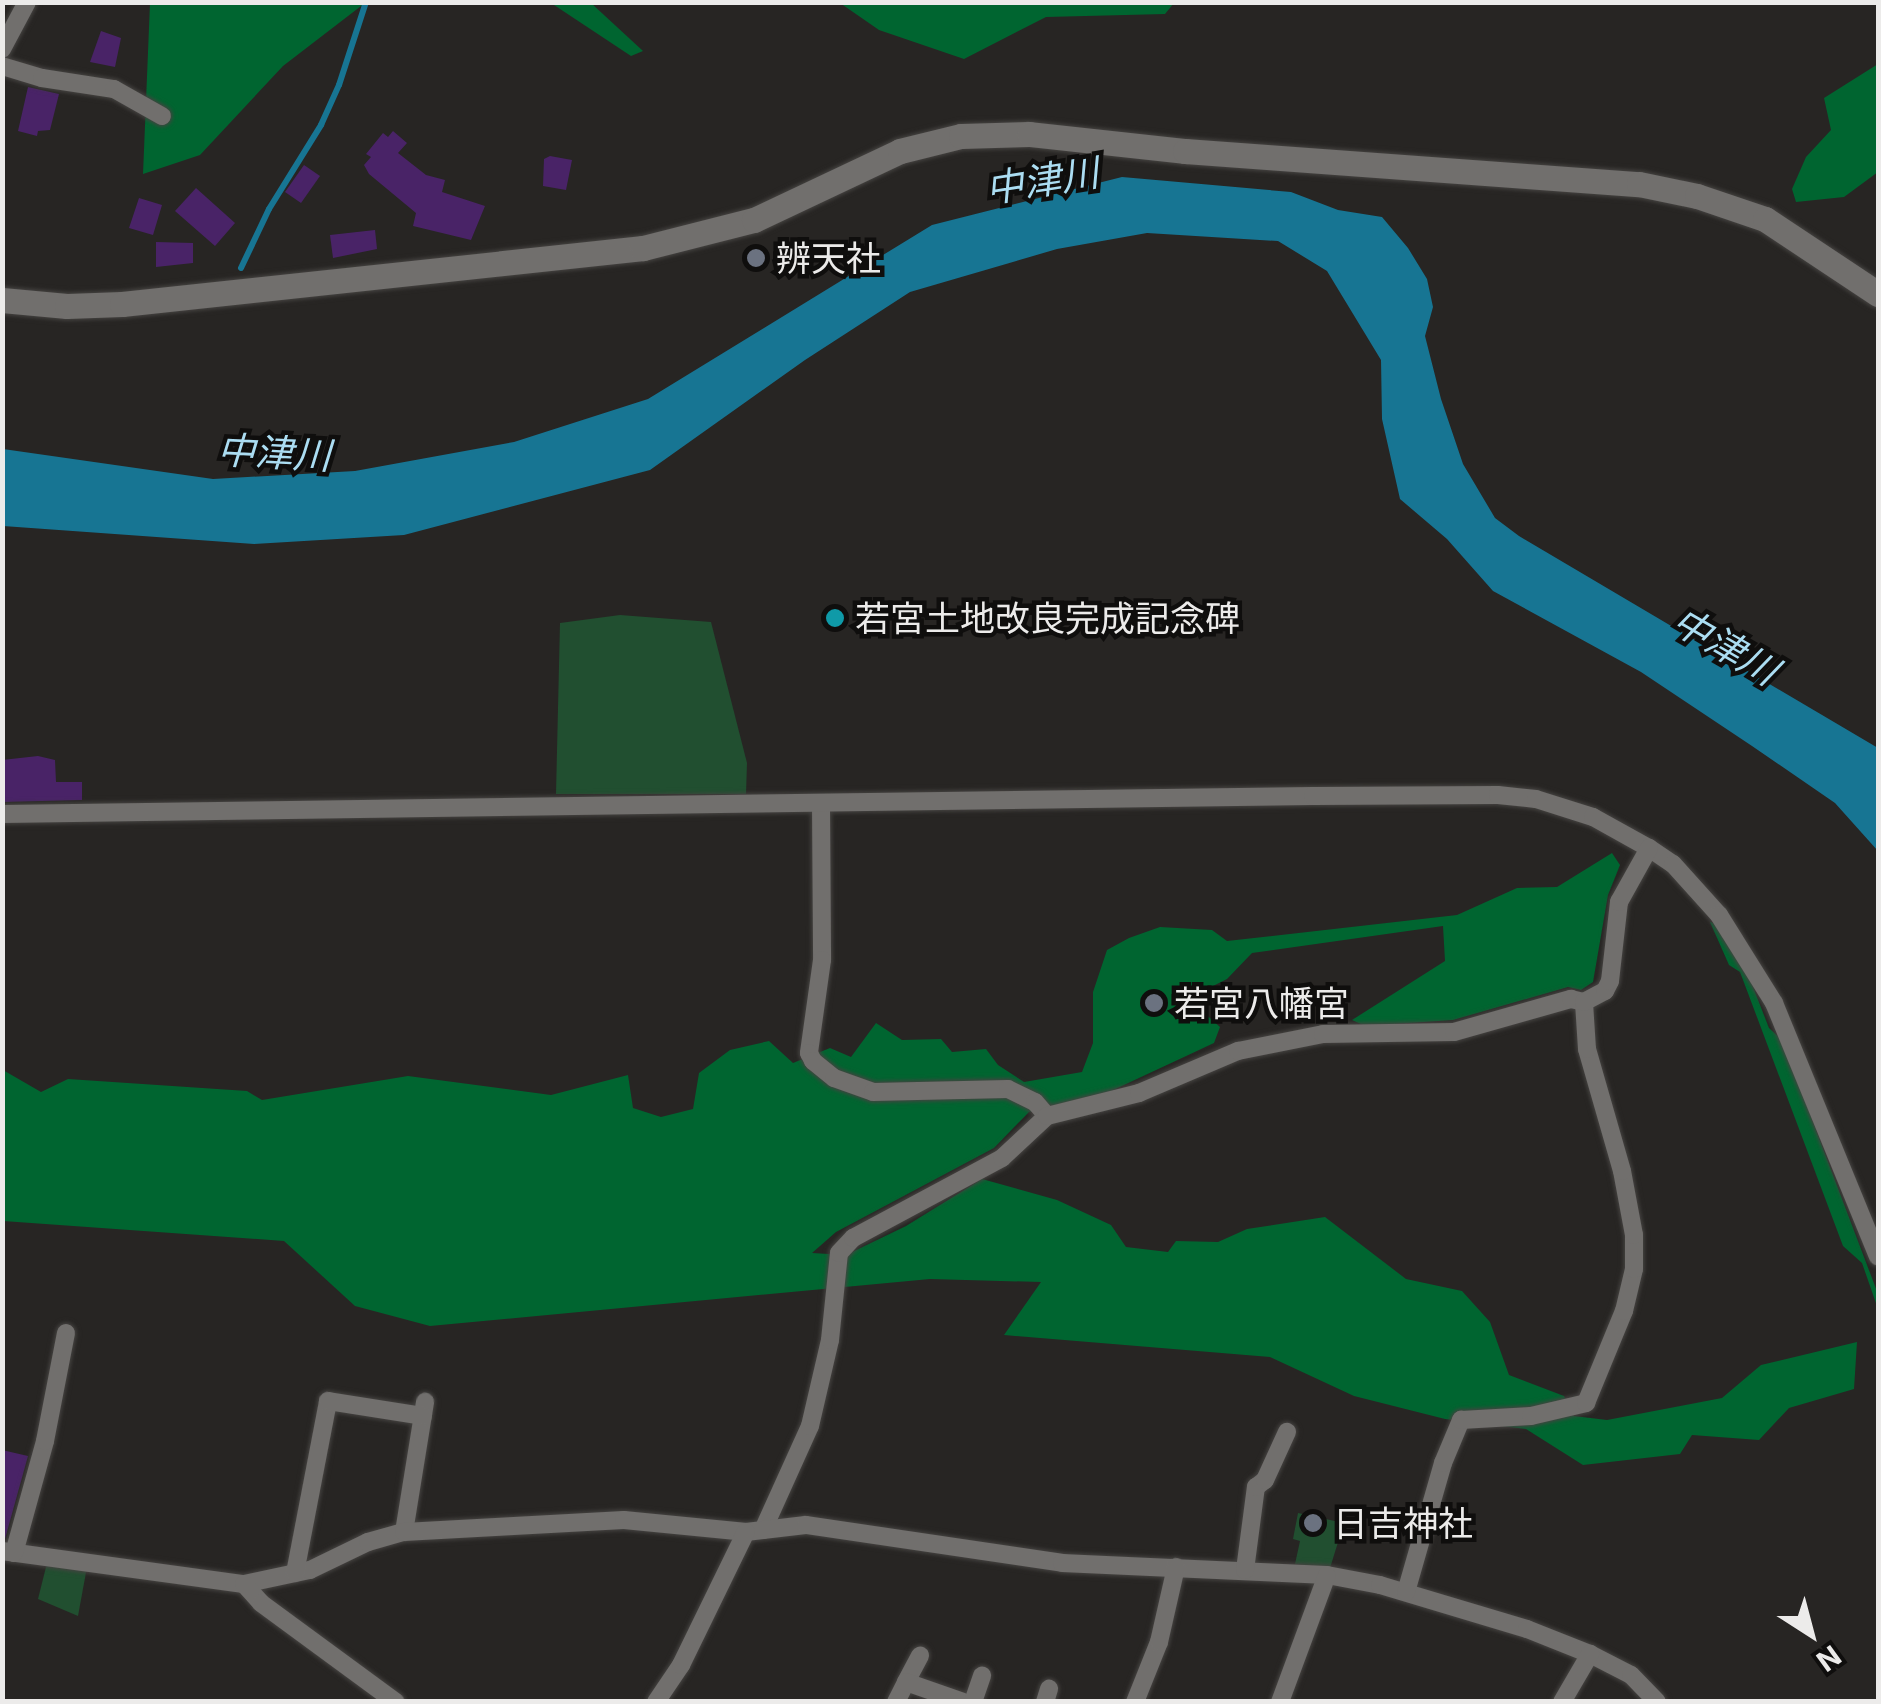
<!DOCTYPE html>
<meta charset="utf-8">
<style>
body{margin:0}
#map{position:relative;width:1881px;height:1704px;overflow:hidden;background:#272523;font-family:Inter,"Noto Sans JP",sans-serif}
div>[style]{position:absolute}
.green>*{inset:0;background:#214f30}
.forest>*{inset:0;background:#006530}
.water>*{inset:0;background:#177593}
.stream>*{height:6px;margin:-3px;padding:0 3px;transform-origin:3px;border-radius:3px;background:#177593}
.building>*{inset:0;background:#492367}
.roads{filter:drop-shadow(0 0 2px #454341) drop-shadow(0 0 2px #454341)}
.street>*{height:18px;margin:-9px;padding:0 9px;transform-origin:9px;border-radius:9px;background:#716f6d}
.secondary>*{height:25px;margin:-12.5px;padding:0 12.5px;transform-origin:12.5px;border-radius:12.5px;background:#716f6d}
.dots>*{width:28px;height:28px;translate:-50% -50%;box-sizing:border-box;border:5px solid #0f0e0d;border-radius:50%}
span{translate:-50% -50%;white-space:nowrap;text-align:center;line-height:1.15;-webkit-text-stroke:9px #0f0e0d;paint-order:stroke}
.poi-label{font-size:35px;color:#ecebea}
.left{translate:0 -50%;text-align:left}
.water-label{font-size:38px;color:#abddf2;font-style:italic}
.frame{position:absolute;inset:0;border:5px solid #ecebea;pointer-events:none}
.north{position:absolute;left:1761px;top:1584px;width:100px;height:100px;-webkit-text-stroke:8px #0f0e0d;paint-order:stroke;rotate:144deg;font-size:28px;font-weight:700;line-height:40px;text-align:center;color:#ecebea}
.north::after{content:'';display:block;margin:auto;width:35px;height:45px;background:#ecebea;clip-path:polygon(50% 0,100% 100%,50% 72%,0 100%)}
</style>
<div id="map">
<div class="green">
<i style="clip-path:polygon(620px 615px,711px 622px,747px 763px,746px 794px,556px 794px,560px 623px)"></i>
<i style="clip-path:polygon(1298px 1513px,1344px 1523px,1330px 1568px,1295px 1564px,1300px 1541px,1293px 1539px)"></i>
<i style="clip-path:polygon(47px 1563px,87px 1567px,78px 1616px,38px 1599px)"></i>
</div>
<div class="forest">
<i style="clip-path:polygon(150px 3px,365px 3px,283px 66px,200px 155px,143px 174px)"></i>
<i style="clip-path:polygon(551px 3px,591px 3px,643px 51px,631px 56px)"></i>
<i style="clip-path:polygon(840px 3px,1174px 3px,1165px 14px,1046px 17px,964px 59px,879px 30px)"></i>
<i style="clip-path:polygon(1878px 64px,1878px 172px,1844px 197px,1796px 202px,1792px 189px,1806px 157px,1831px 130px,1824px 98px)"></i>
<i style="clip-path:polygon(1612px 853px,1620px 865px,1608px 895px,1593px 982px,1581px 990px,1568px 987px,1453px 1020px,1365px 1026px,1352px 1020px,1445px 961px,1443px 926px,1252px 953px,1227px 979px,1201px 992px,1201px 1010px,1220px 1027px,1214px 1043px,1109px 1092px,1029px 1112px,994px 1148px,836px 1232px,812px 1253px,846px 1255px,906px 1226px,982px 1179px,1057px 1200px,1111px 1225px,1126px 1247px,1168px 1252px,1176px 1241px,1218px 1242px,1247px 1229px,1325px 1217px,1406px 1279px,1462px 1291px,1490px 1322px,1509px 1375px,1564px 1396px,1574px 1416px,1607px 1420px,1722px 1398px,1761px 1365px,1857px 1342px,1854px 1389px,1789px 1408px,1759px 1440px,1692px 1435px,1680px 1454px,1583px 1465px,1526px 1429px,1445px 1419px,1354px 1396px,1270px 1357px,1004px 1335px,1041px 1282px,930px 1279px,430px 1326px,355px 1306px,284px 1241px,3px 1221px,3px 1070px,41px 1092px,68px 1079px,247px 1091px,262px 1100px,408px 1076px,551px 1095px,628px 1075px,633px 1108px,661px 1117px,693px 1109px,699px 1073px,730px 1050px,769px 1041px,793px 1063px,830px 1048px,851px 1057px,876px 1023px,902px 1040px,941px 1039px,952px 1052px,986px 1049px,998px 1065px,1024px 1082px,1082px 1072px,1093px 1043px,1093px 992px,1107px 950px,1129px 938px,1160px 927px,1212px 930px,1227px 941px,1457px 915px,1517px 888px,1557px 887px)"></i>
<i style="clip-path:polygon(1710px 922px,1717px 924px,1748px 974px,1769px 1028px,1782px 1040px,1878px 1294px,1878px 1309px,1862px 1263px,1843px 1246px,1740px 972px,1729px 965px)"></i>
</div>
<div class="water">
<i style="clip-path:polygon(1122px 177px,1291px 192px,1338px 210px,1382px 217px,1408px 248px,1427px 279px,1433px 307px,1425px 336px,1441px 399px,1463px 464px,1495px 518px,1519px 536px,1878px 748px,1878px 851px,1835px 803px,1752px 746px,1641px 672px,1493px 591px,1447px 539px,1400px 499px,1382px 419px,1381px 360px,1327px 271px,1278px 241px,1147px 233px,1057px 249px,910px 292px,805px 360px,650px 470px,404px 535px,254px 544px,3px 526px,3px 449px,213px 479px,355px 471px,514px 442px,648px 399px,932px 225px)"></i>
</div>
<div class="stream">
<i style="left:241px;top:268px;width:65px;rotate:-64.6deg"></i>
<i style="left:269px;top:209px;width:99px;rotate:-58.2deg"></i>
<i style="left:321px;top:125px;width:44px;rotate:-65.8deg"></i>
<i style="left:339px;top:85px;width:87px;rotate:-72deg"></i>
</div>
<div class="building">
<i style="clip-path:polygon(101px 31px,121px 38px,115px 67px,90px 62px)"></i>
<i style="clip-path:polygon(28px 87px,59px 94px,50px 130px,38px 131px,37px 136px,18px 131px)"></i>
<i style="clip-path:polygon(393px 131px,407px 143px,398px 153px,426px 175px,445px 180px,442px 192px,485px 206px,471px 240px,413px 226px,416px 213px,369px 174px,364px 165px,371px 157px,366px 154px,383px 133px,388px 137px)"></i>
<i style="clip-path:polygon(550px 156px,572px 160px,566px 190px,543px 186px,544px 159px)"></i>
<i style="clip-path:polygon(304px 165px,320px 176px,301px 203px,285px 192px)"></i>
<i style="clip-path:polygon(196px 188px,235px 223px,215px 246px,175px 211px)"></i>
<i style="clip-path:polygon(139px 198px,162px 205px,153px 235px,129px 228px)"></i>
<i style="clip-path:polygon(375px 230px,377px 249px,333px 258px,330px 235px)"></i>
<i style="clip-path:polygon(156px 242px,193px 243px,193px 263px,156px 267px)"></i>
<i style="clip-path:polygon(38px 756px,55px 760px,56px 782px,82px 782px,82px 800px,2px 802px,2px 760px)"></i>
<i style="clip-path:polygon(2px 1450px,28px 1456px,5px 1539px,2px 1539px)"></i>
</div>
<div class="roads">
<div class="street">
<i style="left:2px;top:49px;width:53px;rotate:-62deg"></i>
<i style="left:2px;top:66px;width:42px;rotate:16.7deg"></i>
<i style="left:42px;top:78px;width:73px;rotate:8.7deg"></i>
<i style="left:114px;top:89px;width:55px;rotate:29.4deg"></i>
<i style="left:821px;top:804px;width:156px;rotate:89.6deg"></i>
<i style="left:822px;top:960px;width:94px;rotate:98deg"></i>
<i style="left:809px;top:1053px;width:9px;rotate:63deg"></i>
<i style="left:813px;top:1061px;width:27px;rotate:39deg"></i>
<i style="left:834px;top:1078px;width:41px;rotate:19.7deg"></i>
<i style="left:873px;top:1092px;width:135px;rotate:-1.3deg"></i>
<i style="left:1008px;top:1089px;width:30px;rotate:26deg"></i>
<i style="left:1035px;top:1102px;width:18px;rotate:49deg"></i>
<i style="left:2px;top:814px;width:1311px;rotate:-0.79deg"></i>
<i style="left:1313px;top:796px;width:185px;rotate:-0.3deg"></i>
<i style="left:1498px;top:795px;width:38px;rotate:6deg"></i>
<i style="left:1536px;top:799px;width:60px;rotate:17.5deg"></i>
<i style="left:1593px;top:817px;width:64px;rotate:29deg"></i>
<i style="left:1649px;top:848px;width:29px;rotate:34deg"></i>
<i style="left:1673px;top:864px;width:69px;rotate:48deg"></i>
<i style="left:1719px;top:915px;width:104px;rotate:58deg"></i>
<i style="left:1774px;top:1003px;width:274px;rotate:67.7deg"></i>
<i style="left:763px;top:1530px;width:114px;rotate:-65.7deg"></i>
<i style="left:810px;top:1426px;width:88px;rotate:-76.9deg"></i>
<i style="left:830px;top:1340px;width:87px;rotate:-84.1deg"></i>
<i style="left:839px;top:1253px;width:21px;rotate:-47deg"></i>
<i style="left:853px;top:1238px;width:169px;rotate:-28.2deg"></i>
<i style="left:1002px;top:1158px;width:62px;rotate:-43deg"></i>
<i style="left:1047px;top:1116px;width:95px;rotate:-14deg"></i>
<i style="left:1139px;top:1093px;width:108px;rotate:-23deg"></i>
<i style="left:1238px;top:1051px;width:87px;rotate:-11.3deg"></i>
<i style="left:1323px;top:1034px;width:131px;rotate:-0.9deg"></i>
<i style="left:1454px;top:1032px;width:122px;rotate:-15.8deg"></i>
<i style="left:1571px;top:999px;width:13px;rotate:13deg"></i>
<i style="left:404px;top:1532px;width:132px;rotate:-80.8deg"></i>
<i style="left:2px;top:1551px;width:244px;rotate:7.8deg"></i>
<i style="left:244px;top:1584px;width:67px;rotate:-12deg"></i>
<i style="left:310px;top:1570px;width:64px;rotate:-25.8deg"></i>
<i style="left:368px;top:1542px;width:37px;rotate:-16deg"></i>
<i style="left:404px;top:1532px;width:220px;rotate:-3.1deg"></i>
<i style="left:624px;top:1520px;width:123px;rotate:5.6deg"></i>
<i style="left:746px;top:1532px;width:60px;rotate:-6.7deg"></i>
<i style="left:806px;top:1525px;width:259px;rotate:8.4deg"></i>
<i style="left:1062px;top:1563px;width:265px;rotate:2.6deg"></i>
<i style="left:1327px;top:1575px;width:54px;rotate:10.7deg"></i>
<i style="left:1380px;top:1585px;width:153px;rotate:16.7deg"></i>
<i style="left:1527px;top:1629px;width:68px;rotate:21.6deg"></i>
<i style="left:1590px;top:1654px;width:46px;rotate:27.1deg"></i>
<i style="left:1631px;top:1675px;width:37px;rotate:46deg"></i>
<i style="left:14px;top:1553px;width:116px;rotate:-74.5deg"></i>
<i style="left:45px;top:1441px;width:110px;rotate:-79deg"></i>
<i style="left:1245px;top:1570px;width:84px;rotate:-82.5deg"></i>
<i style="left:1256px;top:1487px;width:11px;rotate:-38deg"></i>
<i style="left:1265px;top:1480px;width:53px;rotate:-65.4deg"></i>
<i style="left:295px;top:1573px;width:175px;rotate:-79.1deg"></i>
<i style="left:328px;top:1401px;width:96px;rotate:9deg"></i>
<i style="left:244px;top:1584px;width:25px;rotate:48deg"></i>
<i style="left:261px;top:1603px;width:167px;rotate:36.3deg"></i>
<i style="left:1406px;top:1592px;width:134px;rotate:-74deg"></i>
<i style="left:1443px;top:1463px;width:47px;rotate:-67.3deg"></i>
<i style="left:1461px;top:1420px;width:70px;rotate:-3.3deg"></i>
<i style="left:1531px;top:1416px;width:57px;rotate:-13.3deg"></i>
<i style="left:1586px;top:1403px;width:100px;rotate:-67.6deg"></i>
<i style="left:1624px;top:1311px;width:43px;rotate:-76.6deg"></i>
<i style="left:1634px;top:1269px;width:34px;rotate:-90deg"></i>
<i style="left:1634px;top:1235px;width:65px;rotate:-100.6deg"></i>
<i style="left:1622px;top:1171px;width:127px;rotate:-106deg"></i>
<i style="left:1587px;top:1049px;width:47px;rotate:-93.7deg"></i>
<i style="left:1584px;top:1002px;width:24px;rotate:-28deg"></i>
<i style="left:1605px;top:991px;width:11px;rotate:-63deg"></i>
<i style="left:1610px;top:981px;width:80px;rotate:-83.5deg"></i>
<i style="left:1619px;top:902px;width:62px;rotate:-60.9deg"></i>
<i style="left:906px;top:1682px;width:30px;rotate:-62deg"></i>
<i style="left:656px;top:1702px;width:45px;rotate:-56deg"></i>
<i style="left:681px;top:1665px;width:148px;rotate:-64deg"></i>
<i style="left:896px;top:1702px;width:22px;rotate:-63deg"></i>
<i style="left:906px;top:1682px;width:60px;rotate:19.3deg"></i>
<i style="left:973px;top:1702px;width:28px;rotate:-71deg"></i>
<i style="left:1045px;top:1702px;width:14px;rotate:-73deg"></i>
<i style="left:1135px;top:1702px;width:65px;rotate:-68.2deg"></i>
<i style="left:1159px;top:1642px;width:77px;rotate:-77.2deg"></i>
<i style="left:1280px;top:1702px;width:135px;rotate:-69.7deg"></i>
<i style="left:1562px;top:1702px;width:56px;rotate:-59.7deg"></i>
</div>
<div class="secondary">
<i style="left:2px;top:300px;width:65px;rotate:5.3deg"></i>
<i style="left:67px;top:306px;width:55px;rotate:-2.1deg"></i>
<i style="left:122px;top:304px;width:524px;rotate:-6.13deg"></i>
<i style="left:643px;top:248px;width:114px;rotate:-14.2deg"></i>
<i style="left:754px;top:220px;width:161px;rotate:-25.3deg"></i>
<i style="left:900px;top:151px;width:63px;rotate:-13.8deg"></i>
<i style="left:961px;top:136px;width:68px;rotate:-1.7deg"></i>
<i style="left:1029px;top:134px;width:157px;rotate:6.2deg"></i>
<i style="left:1185px;top:151px;width:455px;rotate:4.2deg"></i>
<i style="left:1639px;top:184px;width:59px;rotate:11.7deg"></i>
<i style="left:1697px;top:196px;width:72px;rotate:18.7deg"></i>
<i style="left:1765px;top:219px;width:136px;rotate:33.6deg"></i>
</div>
</div>
<div class="dots">
<i style="left:756px;top:258px;background:#6b7280"></i>
<i style="left:835px;top:618px;background:#0f9aa8"></i>
<i style="left:1154px;top:1003px;background:#6b7280"></i>
<i style="left:1313px;top:1523px;background:#6b7280"></i>
</div>
<div class="poi-label">
<span class="left" style="left:776px;top:258px">辨天社</span>
<span class="left" style="left:855px;top:618px">若宮土地改良完成記念碑</span>
<span class="left" style="left:1174px;top:1003px">若宮八幡宮</span>
<span class="left" style="left:1333px;top:1523px">日吉神社</span>
</div>
<div class="water-label">
<span style="left:1042px;top:181px;rotate:-9deg">中津川</span>
<span style="left:274px;top:453px;rotate:3deg">中津川</span>
<span style="left:1725px;top:646px;rotate:30deg">中津川</span>
</div>
<div class="frame"></div>
<div class="north">N</div>
</div>
